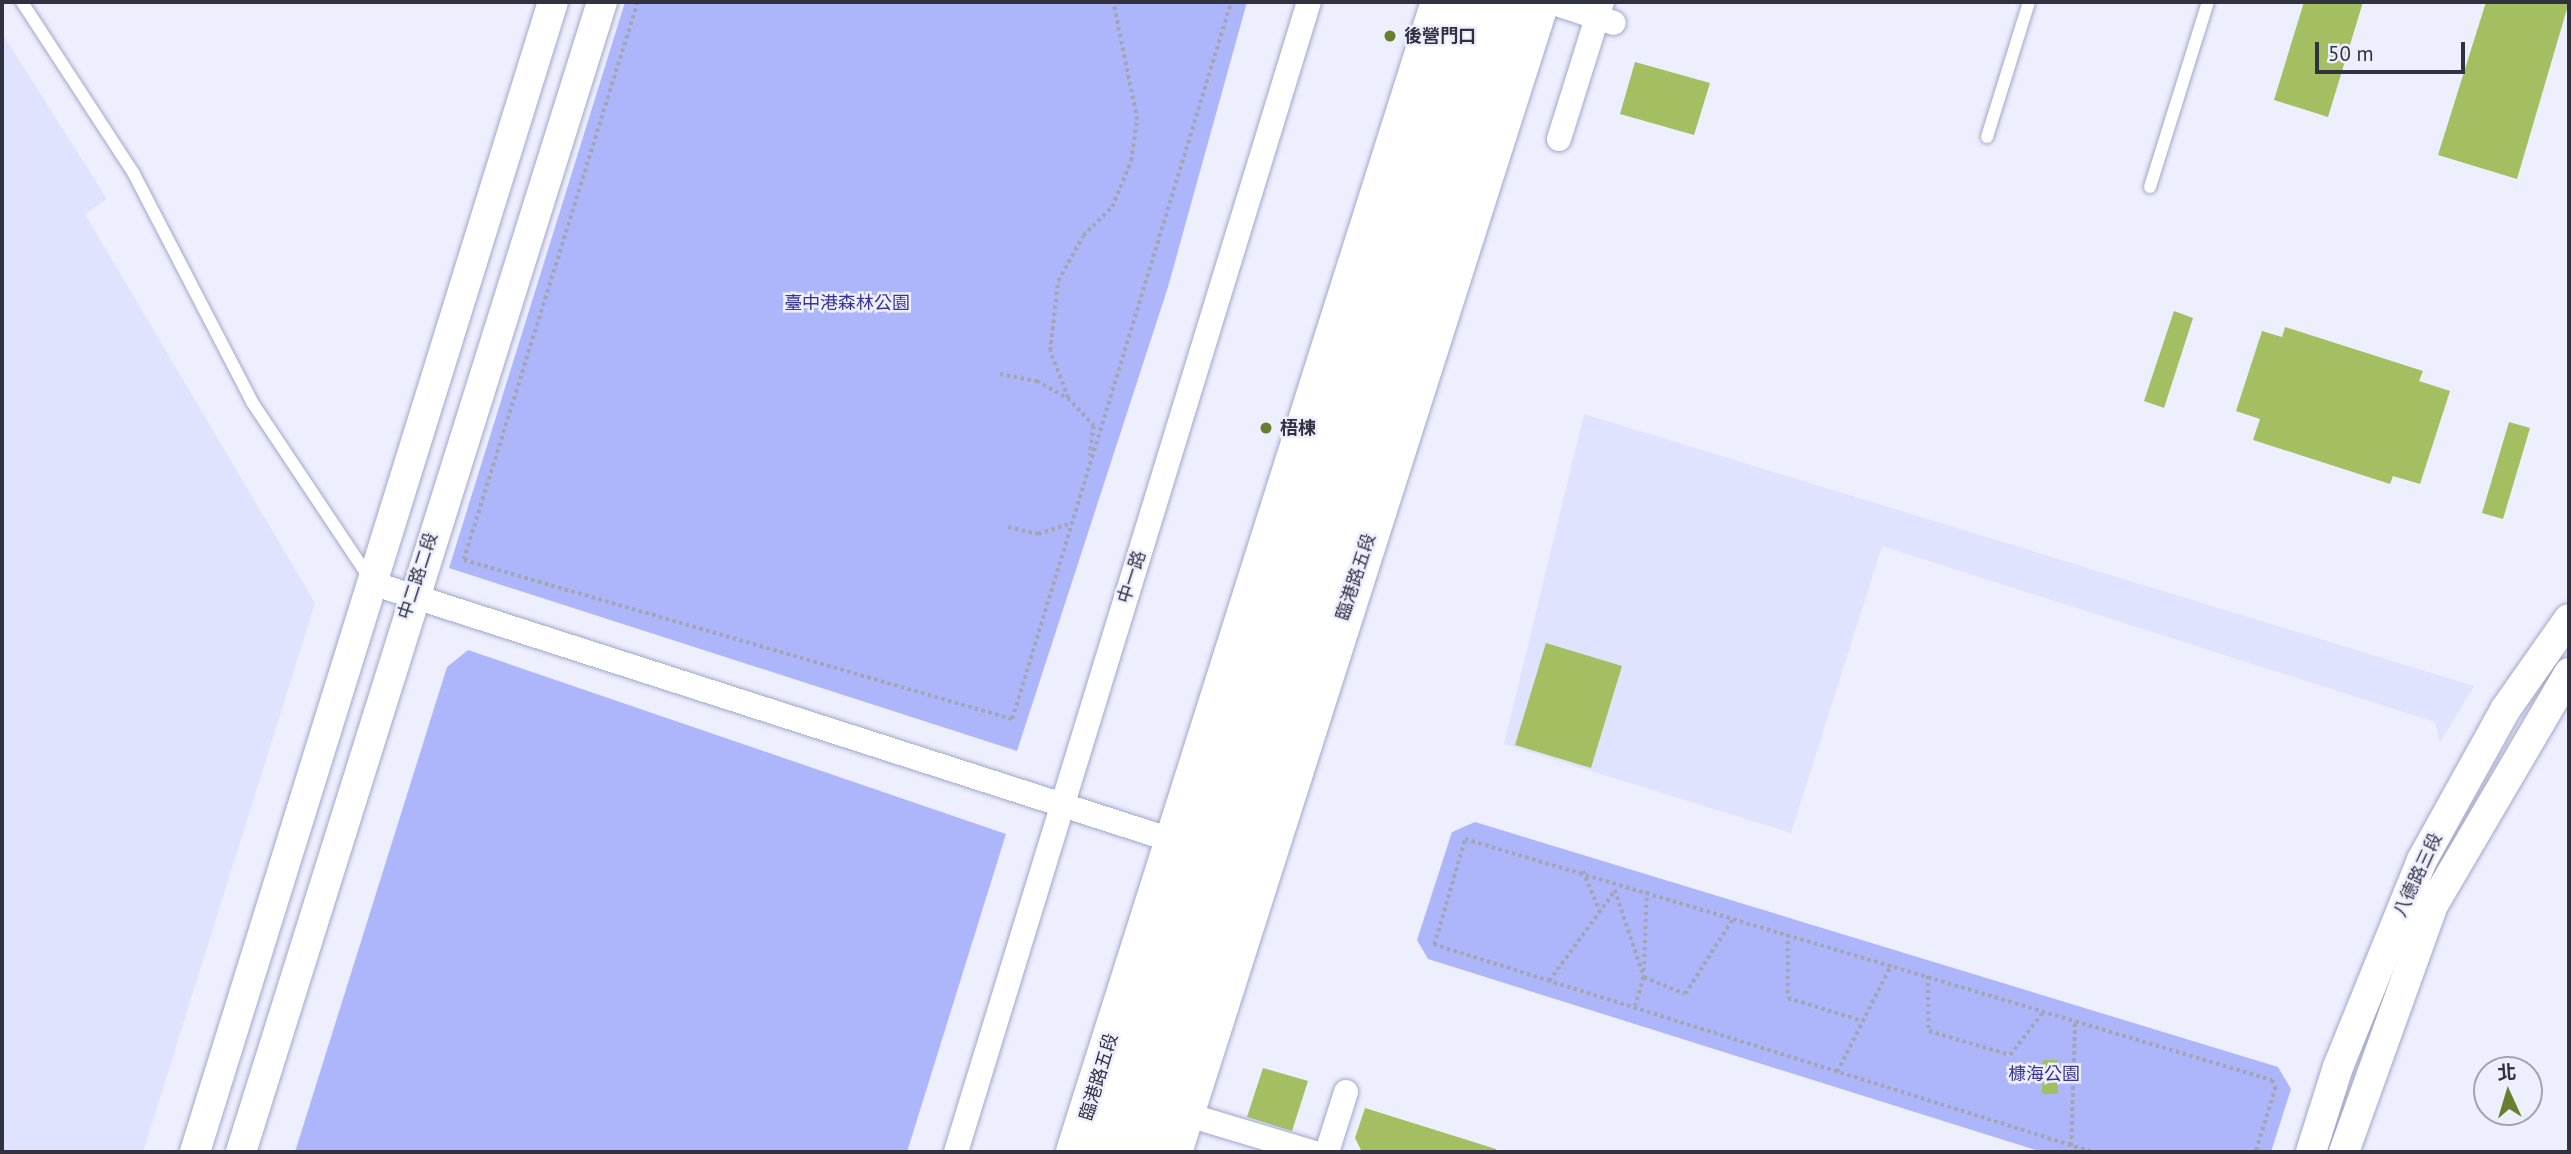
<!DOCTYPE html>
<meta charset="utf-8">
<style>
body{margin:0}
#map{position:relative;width:2571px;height:1154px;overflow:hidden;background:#edeffe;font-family:"PT Sans","Noto Sans TC",sans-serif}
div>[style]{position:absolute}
.built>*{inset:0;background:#dfe3fd}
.green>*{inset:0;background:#adb6fb}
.building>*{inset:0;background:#a3bf62}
.path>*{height:3.5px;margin-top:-1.75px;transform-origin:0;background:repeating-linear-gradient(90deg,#a3a5b4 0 3.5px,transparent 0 7px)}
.roads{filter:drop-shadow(0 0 2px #a2a7c9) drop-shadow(0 0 2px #a2a7c9)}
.service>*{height:12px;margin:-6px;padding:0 6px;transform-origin:6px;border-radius:6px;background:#fff}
.minor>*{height:24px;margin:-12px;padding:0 12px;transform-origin:12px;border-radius:12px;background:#fff}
.tertiary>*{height:30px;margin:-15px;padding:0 15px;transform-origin:15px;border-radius:15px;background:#fff}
.primary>*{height:38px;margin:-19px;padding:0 19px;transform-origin:19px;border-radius:19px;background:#fff}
.dots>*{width:19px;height:19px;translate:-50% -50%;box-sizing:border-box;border:4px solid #edeffe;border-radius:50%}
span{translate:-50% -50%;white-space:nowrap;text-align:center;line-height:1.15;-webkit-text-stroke:5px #edeffe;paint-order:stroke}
.poi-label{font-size:18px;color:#303240;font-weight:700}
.left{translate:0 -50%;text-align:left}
.park-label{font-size:18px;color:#383495}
.street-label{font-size:18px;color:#303240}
.frame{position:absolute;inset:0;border:4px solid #303240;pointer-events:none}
.north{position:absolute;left:2473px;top:1056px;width:70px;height:70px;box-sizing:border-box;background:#edeffe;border:2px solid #a1a3b2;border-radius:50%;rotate:356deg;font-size:19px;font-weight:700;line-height:28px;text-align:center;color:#303240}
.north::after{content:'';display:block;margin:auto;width:24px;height:32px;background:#697f30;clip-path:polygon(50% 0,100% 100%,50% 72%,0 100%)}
.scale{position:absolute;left:2315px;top:42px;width:150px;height:32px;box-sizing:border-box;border:4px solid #303240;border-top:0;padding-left:9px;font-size:21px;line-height:24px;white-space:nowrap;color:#303240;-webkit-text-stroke:5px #edeffe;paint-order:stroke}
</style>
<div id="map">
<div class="built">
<i style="clip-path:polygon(2px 33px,107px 199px,85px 214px,315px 603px,143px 1152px,2px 1152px)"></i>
<i style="clip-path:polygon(1584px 414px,2474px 686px,2440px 743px,2435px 722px,1882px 546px,1791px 833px,1504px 744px)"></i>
</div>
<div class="green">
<i style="clip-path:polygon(625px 2px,1247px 2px,1168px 287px,1017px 751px,449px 568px)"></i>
<i style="clip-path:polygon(468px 650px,1006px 834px,907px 1152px,295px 1152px,447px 667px)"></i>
<i style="clip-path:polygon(1475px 822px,2278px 1067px,2291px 1089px,2271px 1152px,2042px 1152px,1428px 959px,1417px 940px,1452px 832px)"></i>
</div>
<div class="building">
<i style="clip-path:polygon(2304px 2px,2363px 2px,2328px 117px,2274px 100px)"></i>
<i style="clip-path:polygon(2486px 2px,2569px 2px,2517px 179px,2438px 155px)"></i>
<i style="clip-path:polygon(1635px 62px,1710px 83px,1694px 135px,1620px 114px)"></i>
<i style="clip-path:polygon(2174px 311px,2193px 318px,2164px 408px,2144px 401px)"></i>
<i style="clip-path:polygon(2285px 327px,2423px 371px,2419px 381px,2450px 391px,2420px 484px,2393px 476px,2390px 484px,2253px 440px,2260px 419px,2236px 411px,2262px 331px,2282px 337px)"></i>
<i style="clip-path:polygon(2509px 422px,2530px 428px,2503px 519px,2482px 513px)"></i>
<i style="clip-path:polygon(1546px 643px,1622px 666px,1591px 768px,1515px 745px)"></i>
<i style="clip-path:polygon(2043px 1060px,2058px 1060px,2058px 1094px,2042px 1094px)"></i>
<i style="clip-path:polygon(1263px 1068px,1308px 1081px,1292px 1131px,1247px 1117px)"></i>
<i style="clip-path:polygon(1365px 1108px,1496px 1149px,1496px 1152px,1362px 1152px,1355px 1138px)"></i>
</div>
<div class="path">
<i style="left:638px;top:2px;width:584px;rotate:107.32deg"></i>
<i style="left:464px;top:560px;width:571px;rotate:16.18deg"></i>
<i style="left:1012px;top:719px;width:750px;rotate:-73.02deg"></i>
<i style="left:1000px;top:374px;width:38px;rotate:11deg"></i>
<i style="left:1037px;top:381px;width:35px;rotate:29deg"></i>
<i style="left:1068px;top:398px;width:50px;rotate:-111deg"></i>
<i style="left:1050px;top:351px;width:70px;rotate:-83.5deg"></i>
<i style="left:1058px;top:281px;width:51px;rotate:-60.9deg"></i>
<i style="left:1083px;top:236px;width:41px;rotate:-45deg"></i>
<i style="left:1112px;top:207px;width:50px;rotate:-67.6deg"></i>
<i style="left:1131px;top:161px;width:41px;rotate:-81.7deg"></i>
<i style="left:1137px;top:120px;width:120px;rotate:-101.5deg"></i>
<i style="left:1068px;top:398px;width:38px;rotate:47deg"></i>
<i style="left:1094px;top:426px;width:30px;rotate:98deg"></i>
<i style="left:1008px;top:527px;width:31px;rotate:13deg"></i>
<i style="left:1038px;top:534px;width:35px;rotate:-18deg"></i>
<i style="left:1583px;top:871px;width:43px;rotate:67deg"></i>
<i style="left:1615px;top:890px;width:92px;rotate:71.6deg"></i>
<i style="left:1644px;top:977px;width:30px;rotate:107deg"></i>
<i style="left:1647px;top:891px;width:86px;rotate:92deg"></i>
<i style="left:1644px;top:977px;width:44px;rotate:22.5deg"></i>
<i style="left:1685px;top:994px;width:91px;rotate:-57.5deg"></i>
<i style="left:1788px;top:934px;width:64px;rotate:90deg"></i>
<i style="left:1788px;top:998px;width:74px;rotate:17.2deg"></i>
<i style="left:1928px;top:976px;width:55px;rotate:89deg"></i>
<i style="left:1929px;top:1031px;width:84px;rotate:16.5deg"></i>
<i style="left:2010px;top:1055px;width:56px;rotate:-52.3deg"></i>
<i style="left:1549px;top:981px;width:110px;rotate:-53.9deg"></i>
<i style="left:1837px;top:1072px;width:120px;rotate:-63.2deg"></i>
<i style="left:2071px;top:1146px;width:125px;rotate:-88.2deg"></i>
<i style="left:2091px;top:1152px;width:689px;rotate:-162.51deg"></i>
<i style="left:1434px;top:945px;width:110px;rotate:-73.7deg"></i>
<i style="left:1465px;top:839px;width:842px;rotate:16.63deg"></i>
<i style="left:2272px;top:1080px;width:8px;rotate:60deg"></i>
<i style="left:2276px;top:1087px;width:68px;rotate:107.1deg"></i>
</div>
<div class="roads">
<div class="service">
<i style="left:22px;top:2px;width:205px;rotate:56.9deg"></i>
<i style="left:134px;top:174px;width:257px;rotate:62.6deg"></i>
<i style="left:252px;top:402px;width:213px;rotate:56.3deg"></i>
<i style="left:1987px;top:137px;width:141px;rotate:-72.7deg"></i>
<i style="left:2150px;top:187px;width:194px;rotate:-72.6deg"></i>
</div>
<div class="minor">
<i style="left:1551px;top:2px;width:66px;rotate:18.4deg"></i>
<i style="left:1559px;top:139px;width:144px;rotate:-72.6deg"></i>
<i style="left:372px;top:583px;width:856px;rotate:17.82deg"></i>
<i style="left:1185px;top:1114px;width:133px;rotate:16.7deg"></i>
<i style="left:956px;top:1152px;width:1203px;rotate:-72.94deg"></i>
<i style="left:1327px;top:1152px;width:63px;rotate:-72.4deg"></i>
</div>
<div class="tertiary">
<i style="left:195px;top:1152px;width:1204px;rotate:-72.71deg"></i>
<i style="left:241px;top:1152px;width:1205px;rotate:-72.57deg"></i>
<i style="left:2311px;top:1152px;width:89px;rotate:-72.4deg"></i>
<i style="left:2338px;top:1067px;width:223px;rotate:-67.9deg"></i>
<i style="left:2422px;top:860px;width:171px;rotate:-61deg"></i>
<i style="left:2505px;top:710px;width:111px;rotate:-54.9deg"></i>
<i style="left:2344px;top:1152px;width:263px;rotate:-70.2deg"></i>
<i style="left:2433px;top:905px;width:269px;rotate:-59.6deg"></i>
</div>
<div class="primary">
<i style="left:1075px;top:1152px;width:1207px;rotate:-72.39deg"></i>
<i style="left:1108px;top:1152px;width:1207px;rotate:-72.39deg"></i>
<i style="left:1141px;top:1152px;width:1207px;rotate:-72.39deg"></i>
<i style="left:1173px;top:1152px;width:1207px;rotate:-72.3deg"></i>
</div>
</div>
<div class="dots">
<i style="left:1390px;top:36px;background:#697f30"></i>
<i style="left:1266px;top:428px;background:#697f30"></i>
</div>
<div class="poi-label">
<span class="left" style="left:1404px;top:36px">後營門口</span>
<span class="left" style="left:1280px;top:428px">梧棟</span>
</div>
<div class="park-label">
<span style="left:847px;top:303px">臺中港森林公園</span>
<span style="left:2044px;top:1074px">槺海公園</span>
</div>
<div class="street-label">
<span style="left:418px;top:576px;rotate:-72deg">中二路二段</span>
<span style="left:1132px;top:577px;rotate:-72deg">中一路</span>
<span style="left:1356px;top:577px;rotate:-72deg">臨港路五段</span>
<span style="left:2418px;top:875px;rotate:-65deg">八德路三段</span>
<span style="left:1099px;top:1077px;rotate:-73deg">臨港路五段</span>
</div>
<div class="frame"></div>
<div class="north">北</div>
<div class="scale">50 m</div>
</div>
